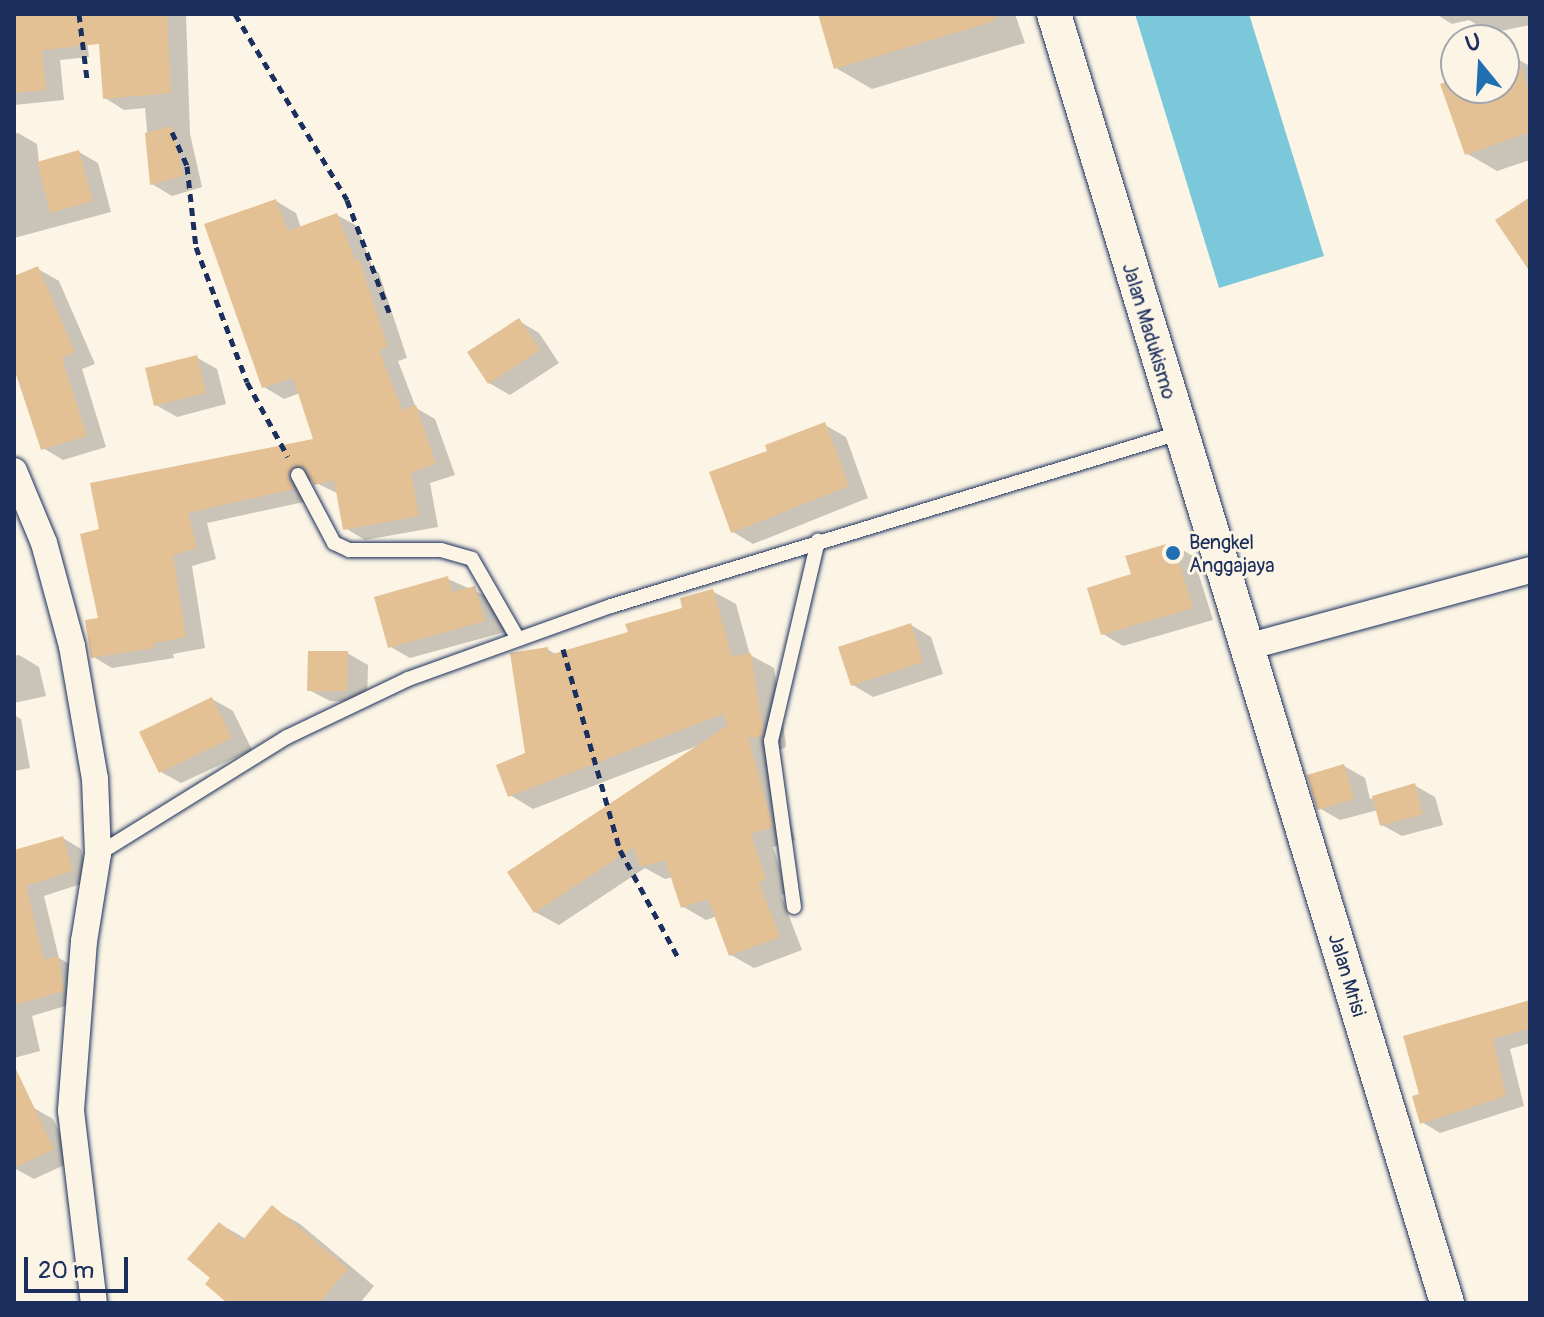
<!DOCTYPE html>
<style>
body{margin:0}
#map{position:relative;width:1544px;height:1317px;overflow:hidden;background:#fcf5e5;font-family:Pangolin,sans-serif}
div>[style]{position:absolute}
.water>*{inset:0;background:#7ac8d9}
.shadow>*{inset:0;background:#0003}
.building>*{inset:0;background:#e4c095}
.path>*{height:5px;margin-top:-2.5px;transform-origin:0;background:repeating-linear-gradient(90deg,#1b2f5e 0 8px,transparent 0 14px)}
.roads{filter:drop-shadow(0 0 2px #1b2f5e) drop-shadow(0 0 2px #1b2f5e)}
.service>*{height:14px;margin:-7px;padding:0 7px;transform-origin:7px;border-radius:7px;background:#fcf5e5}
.minor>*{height:26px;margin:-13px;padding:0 13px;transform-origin:13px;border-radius:13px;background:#fcf5e5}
.tertiary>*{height:34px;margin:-17px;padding:0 17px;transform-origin:17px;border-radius:17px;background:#fcf5e5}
.dots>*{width:22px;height:22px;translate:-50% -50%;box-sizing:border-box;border:4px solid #fcf5e5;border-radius:50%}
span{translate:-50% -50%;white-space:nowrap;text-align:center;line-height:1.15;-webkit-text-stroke:6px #fcf5e5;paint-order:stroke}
.street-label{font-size:20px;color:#1b2f5e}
.poi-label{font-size:20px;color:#1b2f5e}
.left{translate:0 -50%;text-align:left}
.frame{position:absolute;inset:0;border:16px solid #1b2f5e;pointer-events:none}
.north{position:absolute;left:1440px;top:24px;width:80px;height:80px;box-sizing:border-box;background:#fcf5e5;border:2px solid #a2a6af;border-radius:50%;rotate:342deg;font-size:22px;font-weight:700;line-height:32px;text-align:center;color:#1b2f5e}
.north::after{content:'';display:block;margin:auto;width:28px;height:36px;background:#1f6fb2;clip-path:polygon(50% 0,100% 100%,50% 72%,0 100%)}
.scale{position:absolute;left:24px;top:1257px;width:104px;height:36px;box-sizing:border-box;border:4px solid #1b2f5e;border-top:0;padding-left:10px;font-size:24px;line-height:28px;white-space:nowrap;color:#1b2f5e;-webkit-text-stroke:6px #fcf5e5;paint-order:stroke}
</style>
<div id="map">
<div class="water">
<i style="clip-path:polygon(1135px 14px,1249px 14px,1324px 256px,1219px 288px)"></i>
</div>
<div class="shadow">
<i style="clip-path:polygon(14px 14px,84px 14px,89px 57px,60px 60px,64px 100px,14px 105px)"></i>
<i style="clip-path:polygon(131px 14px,186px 14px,190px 134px,202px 187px,172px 196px,152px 184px,145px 108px,124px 110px,105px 98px)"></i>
<i style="clip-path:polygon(820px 14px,1015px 14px,1025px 43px,872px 89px,836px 68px)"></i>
<i style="clip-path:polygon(1436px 14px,1527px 14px,1530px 25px,1491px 33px,1469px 20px,1452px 24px)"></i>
<i style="clip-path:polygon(1517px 59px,1530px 66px,1530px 160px,1497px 171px,1466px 153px,1442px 85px,1456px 80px,1456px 88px,1504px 88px,1504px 64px)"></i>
<i style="clip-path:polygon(18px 133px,37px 144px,39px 163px,79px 152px,98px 163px,111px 212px,14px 238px,14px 134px)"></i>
<i style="clip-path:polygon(276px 201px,296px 213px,301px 228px,337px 215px,357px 226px,373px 269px,379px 273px,407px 358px,398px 361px,416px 408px,435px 419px,455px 475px,430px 483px,438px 527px,365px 540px,345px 528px,339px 494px,316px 483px,313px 477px,307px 486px,313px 500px,207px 523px,216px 559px,192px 566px,205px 648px,173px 654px,174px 658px,112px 668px,92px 656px,101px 620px,102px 531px,316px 441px,300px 393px,284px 399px,264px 387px)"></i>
<i style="clip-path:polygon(38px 269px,59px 281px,95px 364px,82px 369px,106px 447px,63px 460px,43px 448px,14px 368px,14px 278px)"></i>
<i style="clip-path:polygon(519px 321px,539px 333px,559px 363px,510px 395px,489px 383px)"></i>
<i style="clip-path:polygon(196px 357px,217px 369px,226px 404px,177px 417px,156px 405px)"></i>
<i style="clip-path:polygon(825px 425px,846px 437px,868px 498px,753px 544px,733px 532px,770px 453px)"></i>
<i style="clip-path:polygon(1172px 544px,1193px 556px,1213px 620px,1123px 646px,1103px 634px,1134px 576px)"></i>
<i style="clip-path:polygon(448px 579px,495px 600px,505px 632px,410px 658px,389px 646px)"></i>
<i style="clip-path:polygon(712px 591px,736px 604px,750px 655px,774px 668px,786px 744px,785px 748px,770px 751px,795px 840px,773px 847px,788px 893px,781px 895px,802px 950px,754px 968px,731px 955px,717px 916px,706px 920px,682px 906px,673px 877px,665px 879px,645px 868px,559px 925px,535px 912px,697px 746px,533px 809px,510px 795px,527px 755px,547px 649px,557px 655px,630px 634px,685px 609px)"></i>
<i style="clip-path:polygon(911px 625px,931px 637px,943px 674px,873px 697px,853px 685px)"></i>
<i style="clip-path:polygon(347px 653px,368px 665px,367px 702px,330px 701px,309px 690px)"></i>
<i style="clip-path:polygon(19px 655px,39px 667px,46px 696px,14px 703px,14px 656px)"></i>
<i style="clip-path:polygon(212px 699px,233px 711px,252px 750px,181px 783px,161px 772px)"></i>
<i style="clip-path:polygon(14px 715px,21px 719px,30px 768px,14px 771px)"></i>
<i style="clip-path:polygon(1344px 766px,1365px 778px,1370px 799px,1414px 785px,1435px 797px,1443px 825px,1402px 836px,1382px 825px,1378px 810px,1340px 820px,1319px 808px)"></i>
<i style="clip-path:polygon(63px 838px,81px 849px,90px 881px,44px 896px,59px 958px,76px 968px,82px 1001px,32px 1016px,40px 1051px,14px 1058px,14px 852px)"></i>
<i style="clip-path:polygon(1530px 1002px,1530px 1043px,1510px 1049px,1524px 1106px,1440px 1133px,1422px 1122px,1421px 1095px)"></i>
<i style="clip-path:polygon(14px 1086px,32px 1107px,53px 1119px,73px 1161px,34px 1179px,14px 1168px)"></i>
<i style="clip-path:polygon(272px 1208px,300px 1224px,374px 1286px,360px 1303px,230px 1303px,213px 1278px,220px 1224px,246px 1239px)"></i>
</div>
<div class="building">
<i style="clip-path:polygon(14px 14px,167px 14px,171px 93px,103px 99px,99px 44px,42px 50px,46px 90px,14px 93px)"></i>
<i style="clip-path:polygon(818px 14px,994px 14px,995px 21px,834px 69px)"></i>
<i style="clip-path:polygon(1517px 57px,1530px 93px,1530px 132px,1465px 155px,1440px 84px,1456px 78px,1456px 88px,1504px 88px,1504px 62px)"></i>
<i style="clip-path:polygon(172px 126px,183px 176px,150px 185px,145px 133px)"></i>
<i style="clip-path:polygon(79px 150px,93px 201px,50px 213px,37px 162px)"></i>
<i style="clip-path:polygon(1530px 197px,1530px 272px,1495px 220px)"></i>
<i style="clip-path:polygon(276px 199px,288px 231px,337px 213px,355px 260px,359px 259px,388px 347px,379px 350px,402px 410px,416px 405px,436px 464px,411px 472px,419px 516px,343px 530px,334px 480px,314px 485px,304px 467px,294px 466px,288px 475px,294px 489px,188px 513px,197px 548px,173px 555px,186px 637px,154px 643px,154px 648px,91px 658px,85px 620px,98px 618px,80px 534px,99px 529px,90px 483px,313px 439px,293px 378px,262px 388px,204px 224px)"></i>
<i style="clip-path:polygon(38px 266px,75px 352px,62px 358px,87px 436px,41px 450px,14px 368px,14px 276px)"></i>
<i style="clip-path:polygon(519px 318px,540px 350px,488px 384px,467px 352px)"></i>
<i style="clip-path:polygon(197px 355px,206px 393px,154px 406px,145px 368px)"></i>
<i style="clip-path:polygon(825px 422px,849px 486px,731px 533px,709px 472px,767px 451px,765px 445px)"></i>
<i style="clip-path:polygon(1173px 542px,1193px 608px,1101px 635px,1087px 588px,1131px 574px,1125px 556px)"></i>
<i style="clip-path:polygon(448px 576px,452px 592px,475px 586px,485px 621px,388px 648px,374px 597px)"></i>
<i style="clip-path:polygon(713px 589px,732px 656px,751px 653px,763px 729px,762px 736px,748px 738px,773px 827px,751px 834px,766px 880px,759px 882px,780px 937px,729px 956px,708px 899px,681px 908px,665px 860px,640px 867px,634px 847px,534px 913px,507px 872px,728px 725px,723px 714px,508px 797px,496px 765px,525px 753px,510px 653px,548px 647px,549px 655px,628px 632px,625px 624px,682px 608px,680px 598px)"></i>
<i style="clip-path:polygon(911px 623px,923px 662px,851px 686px,838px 647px)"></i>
<i style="clip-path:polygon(308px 651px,348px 651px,347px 691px,307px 691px)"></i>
<i style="clip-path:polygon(212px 697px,232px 738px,159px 773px,139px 732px)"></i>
<i style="clip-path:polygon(1344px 764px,1354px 799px,1317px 810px,1307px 775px)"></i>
<i style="clip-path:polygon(1415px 783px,1423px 814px,1380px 826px,1372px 796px)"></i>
<i style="clip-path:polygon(63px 836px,73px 871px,26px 886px,44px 960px,58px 956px,64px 991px,14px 1005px,14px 850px)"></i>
<i style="clip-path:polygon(1530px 1000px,1530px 1028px,1493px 1039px,1506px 1096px,1420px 1124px,1412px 1096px,1419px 1094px,1403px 1036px)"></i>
<i style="clip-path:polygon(14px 1065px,54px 1149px,14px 1168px)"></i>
<i style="clip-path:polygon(272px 1205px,348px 1269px,319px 1303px,227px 1303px,205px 1284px,210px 1278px,187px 1259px,219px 1222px,242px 1241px)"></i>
</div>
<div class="path">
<i style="left:79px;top:14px;width:65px;rotate:83deg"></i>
<i style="left:235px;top:14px;width:217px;rotate:58.9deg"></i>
<i style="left:347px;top:200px;width:125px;rotate:69.4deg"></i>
<i style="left:172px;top:132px;width:37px;rotate:66deg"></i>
<i style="left:187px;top:166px;width:81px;rotate:83.7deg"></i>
<i style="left:196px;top:247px;width:144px;rotate:69.3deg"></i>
<i style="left:247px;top:382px;width:85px;rotate:61.3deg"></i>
<i style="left:563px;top:649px;width:209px;rotate:74.2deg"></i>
<i style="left:620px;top:850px;width:124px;rotate:61.6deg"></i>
</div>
<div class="roads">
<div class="service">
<i style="left:298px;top:475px;width:77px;rotate:62.1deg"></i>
<i style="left:334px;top:543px;width:17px;rotate:25deg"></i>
<i style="left:349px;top:550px;width:92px"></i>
<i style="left:441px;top:550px;width:32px;rotate:16deg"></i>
<i style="left:472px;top:559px;width:92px;rotate:60.1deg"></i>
<i style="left:98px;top:854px;width:222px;rotate:-31.8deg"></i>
<i style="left:287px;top:737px;width:134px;rotate:-25.6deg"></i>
<i style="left:408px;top:679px;width:216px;rotate:-19.8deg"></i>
<i style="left:611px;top:606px;width:594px;rotate:-16.94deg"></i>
<i style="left:794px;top:907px;width:168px;rotate:-97.9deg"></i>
<i style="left:771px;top:741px;width:206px;rotate:-76.8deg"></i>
</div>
<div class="minor">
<i style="left:14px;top:471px;width:78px;rotate:67.4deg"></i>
<i style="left:44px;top:543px;width:107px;rotate:74.8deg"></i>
<i style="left:72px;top:646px;width:135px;rotate:80.2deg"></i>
<i style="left:95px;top:779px;width:75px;rotate:87.7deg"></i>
<i style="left:98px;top:854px;width:88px;rotate:99.1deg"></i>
<i style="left:84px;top:941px;width:170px;rotate:94.4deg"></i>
<i style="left:71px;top:1111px;width:193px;rotate:83.2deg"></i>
<i style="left:1247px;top:647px;width:293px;rotate:-15.2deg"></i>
</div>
<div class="tertiary">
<i style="left:1054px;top:14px;width:1348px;rotate:73.04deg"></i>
</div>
</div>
<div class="dots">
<i style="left:1173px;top:553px;background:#1f6fb2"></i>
</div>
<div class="street-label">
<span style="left:1149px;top:331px;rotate:73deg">Jalan Madukismo</span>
<span style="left:1347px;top:975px;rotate:73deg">Jalan Mrisi</span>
</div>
<div class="poi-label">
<span class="left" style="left:1189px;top:554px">Bengkel<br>Anggajaya</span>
</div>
<div class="frame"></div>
<div class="north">U</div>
<div class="scale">20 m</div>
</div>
